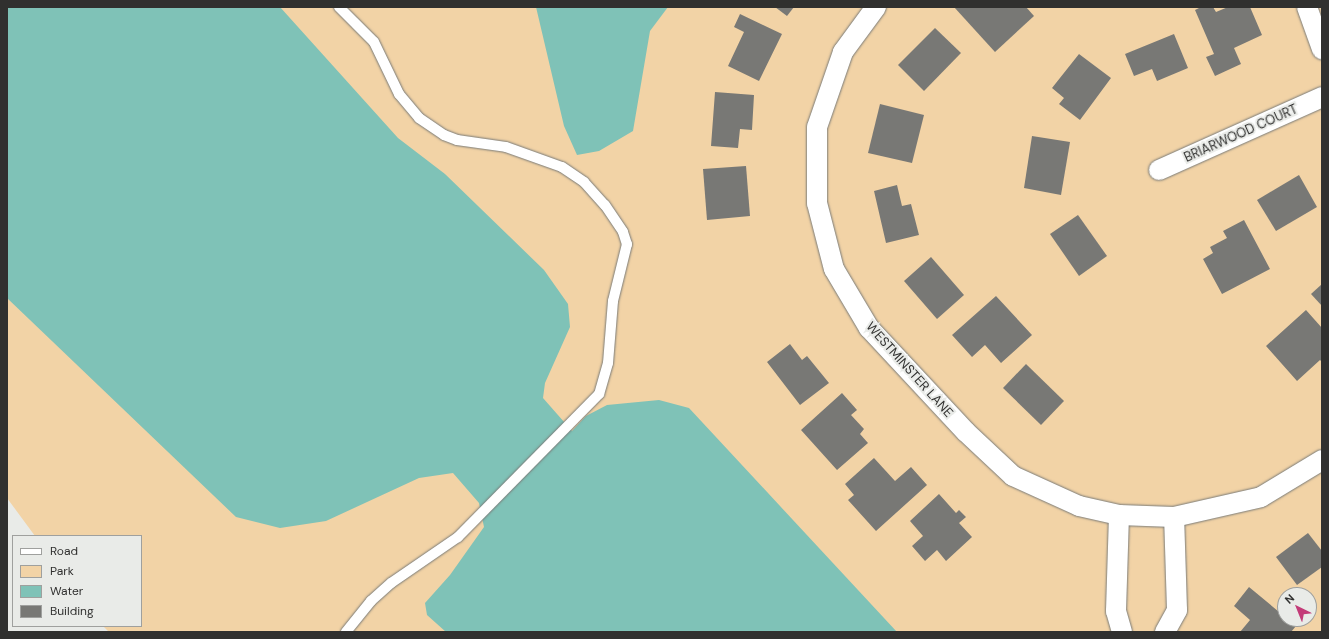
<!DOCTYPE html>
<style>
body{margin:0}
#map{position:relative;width:1329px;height:639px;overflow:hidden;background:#e9ebe8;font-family:"DM Sans",sans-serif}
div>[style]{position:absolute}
.green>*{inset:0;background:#f2d3a6}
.water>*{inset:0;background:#7fc2b7}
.building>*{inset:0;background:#787875}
.roads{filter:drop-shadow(0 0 1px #797a77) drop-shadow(0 0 1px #797a77)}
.service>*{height:10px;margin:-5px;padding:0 5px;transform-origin:5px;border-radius:5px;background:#fff}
.minor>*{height:20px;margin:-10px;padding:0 10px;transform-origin:10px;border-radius:10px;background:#fff}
span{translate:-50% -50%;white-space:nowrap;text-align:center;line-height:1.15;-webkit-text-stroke:4px #e9ebe8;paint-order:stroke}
.street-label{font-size:13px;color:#30302f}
.frame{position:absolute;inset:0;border:8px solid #30302f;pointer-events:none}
.legend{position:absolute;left:12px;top:535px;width:130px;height:92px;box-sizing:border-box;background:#e9ebe8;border:1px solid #9fa09e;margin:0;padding:5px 7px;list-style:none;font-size:12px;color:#30302f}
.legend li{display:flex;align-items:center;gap:8px;height:20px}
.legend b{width:20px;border:1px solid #9fa09e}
.north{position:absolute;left:1277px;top:587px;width:40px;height:40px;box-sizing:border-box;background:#e9ebe8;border:1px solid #9fa09e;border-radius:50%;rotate:317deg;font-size:11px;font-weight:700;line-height:16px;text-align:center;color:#30302f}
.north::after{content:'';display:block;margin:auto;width:14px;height:18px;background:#c33b78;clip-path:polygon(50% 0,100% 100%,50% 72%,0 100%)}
</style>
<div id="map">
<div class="green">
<i style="clip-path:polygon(evenodd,7px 7px,1322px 7px,1322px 632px,109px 632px,103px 626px,141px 626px,141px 536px,35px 536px,7px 498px,7px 7px,1285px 595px,1309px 595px,1309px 619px,1285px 619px,1285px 595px)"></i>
</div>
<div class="water">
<i style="clip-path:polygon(7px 7px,280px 7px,398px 138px,445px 174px,544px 270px,568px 304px,570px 327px,545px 383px,543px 398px,572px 431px,586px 416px,607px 405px,659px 400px,689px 408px,897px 632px,446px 632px,427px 615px,425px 603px,450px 575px,484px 527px,479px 503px,453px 473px,419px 478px,326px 521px,280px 528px,236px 517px,7px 298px)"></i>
<i style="clip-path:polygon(536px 7px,668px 7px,650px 31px,633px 131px,599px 151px,577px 155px,564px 126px)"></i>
</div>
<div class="building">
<i style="clip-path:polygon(775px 7px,794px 7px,787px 16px)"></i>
<i style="clip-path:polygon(954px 7px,1026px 7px,1034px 16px,995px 52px)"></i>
<i style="clip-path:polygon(1201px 7px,1213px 7px,1216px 12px,1228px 7px,1250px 7px,1262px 35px,1234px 48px,1241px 64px,1215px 76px,1206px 57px,1214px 54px,1195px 10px)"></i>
<i style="clip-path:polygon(740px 14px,782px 34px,759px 81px,728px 66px,744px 32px,734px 27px)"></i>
<i style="clip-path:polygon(935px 28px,961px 53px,924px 91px,898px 65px)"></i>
<i style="clip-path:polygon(1174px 34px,1188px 68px,1157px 81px,1152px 69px,1134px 76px,1125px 54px)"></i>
<i style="clip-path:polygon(1079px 54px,1111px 78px,1080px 120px,1059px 104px,1064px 98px,1052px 88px)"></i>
<i style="clip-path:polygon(715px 92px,754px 95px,752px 130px,740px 129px,738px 148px,711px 146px)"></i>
<i style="clip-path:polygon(880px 104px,924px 115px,912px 163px,868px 153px)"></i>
<i style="clip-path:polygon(1032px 136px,1070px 142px,1061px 195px,1024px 188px)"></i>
<i style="clip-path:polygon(746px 166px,750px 216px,707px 220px,703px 169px)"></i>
<i style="clip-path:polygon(1299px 175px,1317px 207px,1276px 231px,1257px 200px)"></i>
<i style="clip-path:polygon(897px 185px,902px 206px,911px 204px,919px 235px,886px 243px,874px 191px)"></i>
<i style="clip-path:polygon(1078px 215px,1107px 256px,1079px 276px,1050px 234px)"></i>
<i style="clip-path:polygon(1244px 220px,1270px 269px,1222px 294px,1203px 259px,1213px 253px,1210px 247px,1227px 238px,1223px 231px)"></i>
<i style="clip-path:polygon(931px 257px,964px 295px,937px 319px,904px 281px)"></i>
<i style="clip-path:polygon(1322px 284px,1322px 306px,1311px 294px)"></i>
<i style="clip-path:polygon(996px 296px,1032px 335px,1001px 363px,985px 345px,972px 357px,952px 335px)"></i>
<i style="clip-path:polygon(1306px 310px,1322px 328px,1322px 362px,1320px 360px,1297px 381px,1266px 346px)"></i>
<i style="clip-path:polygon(790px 344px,802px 360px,807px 356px,829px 383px,800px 405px,767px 362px)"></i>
<i style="clip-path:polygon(1026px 364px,1064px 401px,1041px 425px,1003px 388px)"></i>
<i style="clip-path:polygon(842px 393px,857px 410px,851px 415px,864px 429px,860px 434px,868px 443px,837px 470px,801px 430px)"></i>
<i style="clip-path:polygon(874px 458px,895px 481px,911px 467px,927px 485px,876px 531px,848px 500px,854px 495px,845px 484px)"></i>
<i style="clip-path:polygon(939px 494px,956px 513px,959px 510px,966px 517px,959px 523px,972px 537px,946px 561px,937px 550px,925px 561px,912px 546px,923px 536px,910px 521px)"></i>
<i style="clip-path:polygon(1308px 533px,1322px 551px,1322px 567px,1297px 585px,1276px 557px)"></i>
<i style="clip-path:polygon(1249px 587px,1296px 626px,1291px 632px,1240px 632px,1250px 620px,1234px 606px)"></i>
</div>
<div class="roads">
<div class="service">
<i style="left:339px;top:7px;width:49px;rotate:45deg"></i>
<i style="left:374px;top:42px;width:58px;rotate:64.3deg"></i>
<i style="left:399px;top:94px;width:31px;rotate:50deg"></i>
<i style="left:419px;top:118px;width:30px;rotate:34deg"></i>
<i style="left:444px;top:135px;width:14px;rotate:21deg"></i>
<i style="left:457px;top:140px;width:49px;rotate:8.1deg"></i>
<i style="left:506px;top:147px;width:59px;rotate:19.7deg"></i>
<i style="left:562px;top:167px;width:27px;rotate:34deg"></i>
<i style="left:584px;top:182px;width:31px;rotate:48deg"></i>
<i style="left:605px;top:205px;width:32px;rotate:56deg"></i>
<i style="left:623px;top:232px;width:13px;rotate:72deg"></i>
<i style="left:627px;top:244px;width:59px;rotate:103.8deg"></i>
<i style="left:613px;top:301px;width:62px;rotate:94.6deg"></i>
<i style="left:608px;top:363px;width:32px;rotate:106deg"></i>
<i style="left:599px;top:394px;width:201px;rotate:134.6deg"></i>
<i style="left:458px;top:537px;width:81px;rotate:145.5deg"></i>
<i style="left:391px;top:583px;width:27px;rotate:138deg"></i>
<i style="left:371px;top:601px;width:40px;rotate:129deg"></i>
</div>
<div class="minor">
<i style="left:876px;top:7px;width:56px;rotate:126.3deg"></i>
<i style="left:843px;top:52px;width:79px;rotate:109.1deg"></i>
<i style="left:817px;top:127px;width:76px;rotate:90deg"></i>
<i style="left:817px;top:203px;width:68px;rotate:75.6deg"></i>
<i style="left:834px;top:269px;width:69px;rotate:59.3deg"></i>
<i style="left:869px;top:328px;width:142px;rotate:47deg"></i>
<i style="left:966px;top:432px;width:64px;rotate:43.1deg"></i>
<i style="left:1013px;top:476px;width:72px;rotate:24.4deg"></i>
<i style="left:1079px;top:506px;width:41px;rotate:12.7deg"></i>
<i style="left:1119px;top:515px;width:55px;rotate:2.1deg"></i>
<i style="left:1174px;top:517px;width:89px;rotate:-12.9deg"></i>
<i style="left:1261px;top:497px;width:71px;rotate:-31.2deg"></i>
<i style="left:1307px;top:7px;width:45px;rotate:70.3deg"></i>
<i style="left:1159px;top:170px;width:179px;rotate:-24.1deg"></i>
<i style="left:1119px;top:515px;width:96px;rotate:91.8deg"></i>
<i style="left:1116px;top:611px;width:22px;rotate:74deg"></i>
<i style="left:1165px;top:632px;width:25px;rotate:-61deg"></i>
<i style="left:1177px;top:610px;width:93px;rotate:-91.8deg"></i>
</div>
</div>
<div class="street-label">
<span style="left:1241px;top:134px;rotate:-24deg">BRIARWOOD COURT</span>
<span style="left:909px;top:370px;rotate:48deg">WESTMINSTER LANE</span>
</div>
<div class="frame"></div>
<ul class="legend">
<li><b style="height:5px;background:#fff"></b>Road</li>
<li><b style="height:11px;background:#f2d3a6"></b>Park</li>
<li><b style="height:11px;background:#7fc2b7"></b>Water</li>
<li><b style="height:11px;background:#787875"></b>Building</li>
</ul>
<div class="north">N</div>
</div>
